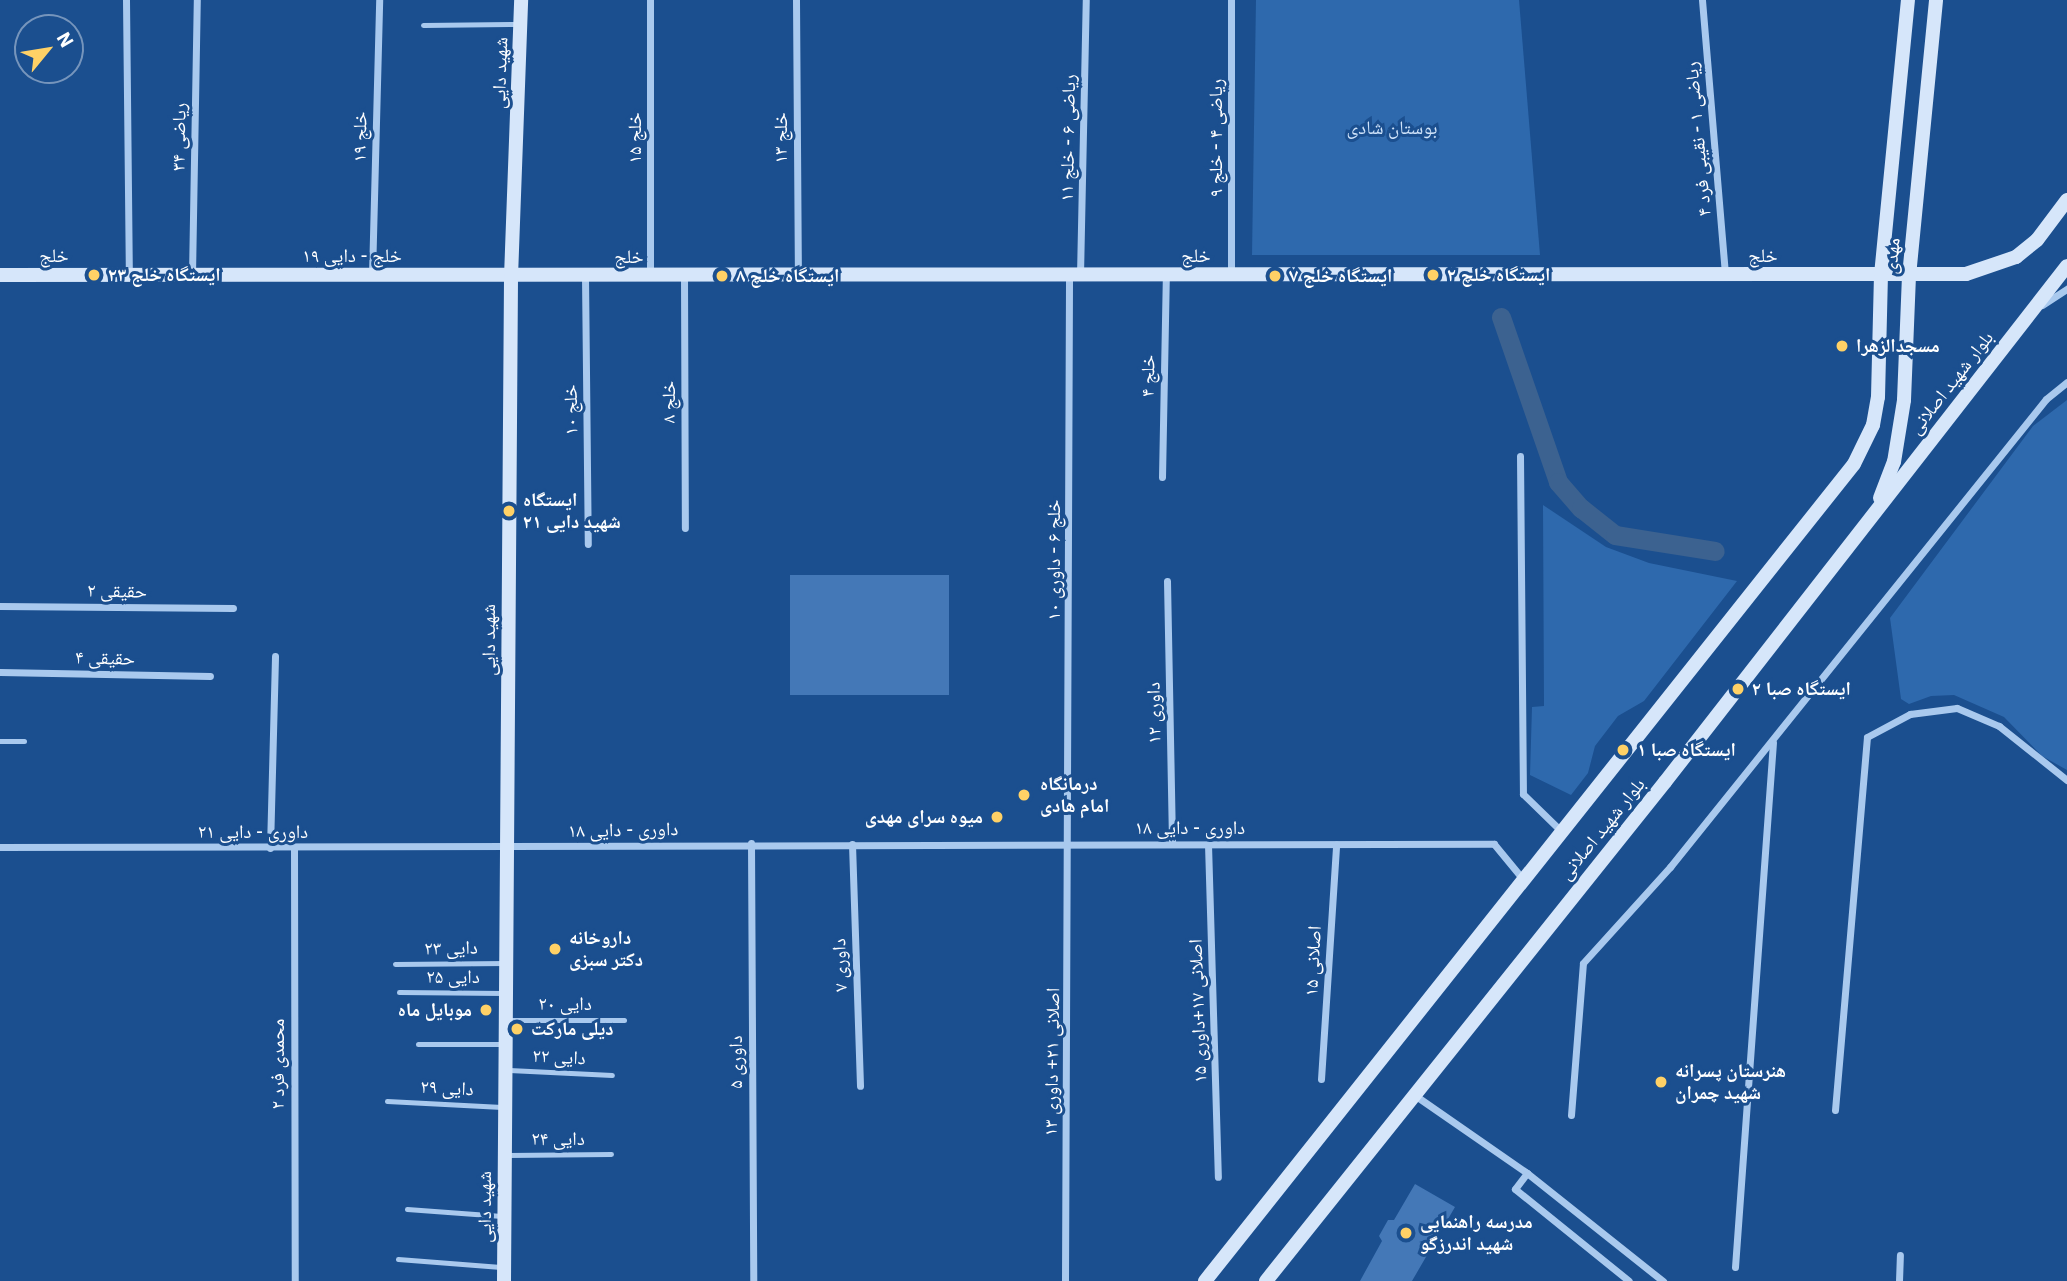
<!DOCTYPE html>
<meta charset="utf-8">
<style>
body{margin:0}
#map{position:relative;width:2067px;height:1281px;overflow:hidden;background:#1b4f8f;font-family:"IBM Plex Sans","Noto Naskh Arabic",sans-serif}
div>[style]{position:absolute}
.green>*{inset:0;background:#2e69ad}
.canal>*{height:19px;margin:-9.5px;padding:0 9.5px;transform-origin:9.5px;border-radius:9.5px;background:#3c6290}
.building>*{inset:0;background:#4478b7}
.lane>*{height:5px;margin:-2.5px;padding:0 2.5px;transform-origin:2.5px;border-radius:2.5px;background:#a9c9ee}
.street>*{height:7px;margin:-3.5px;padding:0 3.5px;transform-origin:3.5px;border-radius:3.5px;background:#a9c9ee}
.secondary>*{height:14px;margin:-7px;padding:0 7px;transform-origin:7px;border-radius:7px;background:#d6e6fa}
.dots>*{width:19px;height:19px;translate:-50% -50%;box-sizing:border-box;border:4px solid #1b4f8f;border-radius:50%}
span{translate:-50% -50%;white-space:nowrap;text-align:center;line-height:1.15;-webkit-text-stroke:6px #1b4f8f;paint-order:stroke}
.street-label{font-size:19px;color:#fff}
.park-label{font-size:19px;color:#cfe3fa}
.poi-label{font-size:19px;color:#fff;font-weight:700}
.left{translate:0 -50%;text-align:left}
.right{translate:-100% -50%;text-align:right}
.north{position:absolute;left:14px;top:14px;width:70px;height:70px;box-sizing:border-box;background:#1b4f8f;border:2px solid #7695bc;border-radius:50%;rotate:60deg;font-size:19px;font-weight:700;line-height:28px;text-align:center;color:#fff}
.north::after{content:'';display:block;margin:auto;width:24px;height:32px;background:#ffd166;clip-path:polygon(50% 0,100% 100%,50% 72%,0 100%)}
</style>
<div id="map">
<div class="green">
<i style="clip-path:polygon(1256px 0,1519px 0,1540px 255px,1252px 255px)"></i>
<i style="clip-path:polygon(2067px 400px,2067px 770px,2042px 756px,2004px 717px,1954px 695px,1931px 696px,1909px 704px,1901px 699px,1890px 618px,2033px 426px)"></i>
<i style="clip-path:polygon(1543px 505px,1606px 547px,1649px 563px,1737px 581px,1644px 701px,1618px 716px,1595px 746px,1588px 773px,1571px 795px,1530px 775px,1532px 707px,1544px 706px)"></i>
</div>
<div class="canal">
<i style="left:1501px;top:317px;width:175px;rotate:70.9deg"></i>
<i style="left:1558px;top:482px;width:35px;rotate:49deg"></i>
<i style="left:1581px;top:508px;width:43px;rotate:38.5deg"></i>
<i style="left:1615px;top:535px;width:101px;rotate:9.1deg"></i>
</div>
<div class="building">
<i style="clip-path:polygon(790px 575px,949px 575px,949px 695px,790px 695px)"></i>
<i style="clip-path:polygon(1415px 1184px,1455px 1207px,1412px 1281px,1360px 1281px,1382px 1241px,1379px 1236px,1388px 1220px,1394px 1220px)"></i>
</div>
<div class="lane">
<i style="left:423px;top:25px;width:95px;rotate:-0.6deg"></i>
<i style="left:0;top:741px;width:24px"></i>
<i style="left:395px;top:964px;width:111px;rotate:-0.5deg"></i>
<i style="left:399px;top:992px;width:104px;rotate:0.6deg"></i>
<i style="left:509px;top:1020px;width:115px"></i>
<i style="left:418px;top:1044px;width:85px"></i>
<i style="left:509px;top:1070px;width:103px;rotate:2.8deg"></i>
<i style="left:387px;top:1101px;width:115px;rotate:3deg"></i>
<i style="left:508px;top:1155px;width:103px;rotate:-0.6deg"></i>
<i style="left:407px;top:1209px;width:95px;rotate:4.2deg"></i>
<i style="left:398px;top:1259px;width:103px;rotate:4.4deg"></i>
</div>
<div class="street">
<i style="left:126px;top:0;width:275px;rotate:89.4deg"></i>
<i style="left:796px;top:0;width:276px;rotate:89.6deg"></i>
<i style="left:1231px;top:0;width:275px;rotate:90deg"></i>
<i style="left:1702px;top:0;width:276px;rotate:85.2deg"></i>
<i style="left:192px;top:275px;width:275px;rotate:-89deg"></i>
<i style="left:372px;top:275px;width:275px;rotate:-88.5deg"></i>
<i style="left:650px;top:275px;width:275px;rotate:-90deg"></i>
<i style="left:1080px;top:275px;width:275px;rotate:-88.8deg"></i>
<i style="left:585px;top:276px;width:268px;rotate:89.4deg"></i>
<i style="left:684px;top:276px;width:252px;rotate:89.8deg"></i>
<i style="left:2042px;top:305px;width:30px;rotate:-33deg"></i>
<i style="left:1520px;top:456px;width:338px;rotate:89.5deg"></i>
<i style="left:1523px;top:794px;width:52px;rotate:44.2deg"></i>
<i style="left:1162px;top:477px;width:201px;rotate:-88.9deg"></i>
<i style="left:1167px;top:581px;width:263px;rotate:88.9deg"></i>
<i style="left:0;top:606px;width:233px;rotate:0.5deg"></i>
<i style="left:0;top:672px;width:210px;rotate:1.1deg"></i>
<i style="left:751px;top:843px;width:438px;rotate:89.7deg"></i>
<i style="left:852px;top:844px;width:242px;rotate:88.1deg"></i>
<i style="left:1208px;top:844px;width:333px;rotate:88.3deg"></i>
<i style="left:0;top:847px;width:1494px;rotate:-0.12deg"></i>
<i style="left:1494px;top:844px;width:44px;rotate:50.5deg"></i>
<i style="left:270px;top:848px;width:192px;rotate:-88.5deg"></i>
<i style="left:294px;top:848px;width:433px;rotate:89.9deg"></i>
<i style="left:1321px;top:1079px;width:235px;rotate:-86.3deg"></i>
<i style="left:1413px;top:1094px;width:139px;rotate:34.7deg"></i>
<i style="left:1527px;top:1173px;width:174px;rotate:38.5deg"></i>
<i style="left:1835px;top:1110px;width:374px;rotate:-85.1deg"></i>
<i style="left:1867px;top:737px;width:49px;rotate:-28.1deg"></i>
<i style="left:1910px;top:714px;width:47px;rotate:-7.3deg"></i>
<i style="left:1957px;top:708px;width:46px;rotate:23.2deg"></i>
<i style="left:1999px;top:726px;width:87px;rotate:38.5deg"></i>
<i style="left:1571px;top:1115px;width:152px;rotate:-85.5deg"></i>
<i style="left:1583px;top:963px;width:130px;rotate:-47.8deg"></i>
<i style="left:1670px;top:867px;width:600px;rotate:-51.22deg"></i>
<i style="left:2046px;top:399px;width:27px;rotate:-39deg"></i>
<i style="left:1527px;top:1173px;width:20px;rotate:127deg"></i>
<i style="left:1515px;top:1189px;width:146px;rotate:38.9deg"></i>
<i style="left:1735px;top:1267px;width:526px;rotate:-85.86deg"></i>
<i style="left:1065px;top:1281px;width:1005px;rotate:-89.77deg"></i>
<i style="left:1899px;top:1281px;width:26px;rotate:-88deg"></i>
</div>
<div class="secondary">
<i style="left:0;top:275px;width:1966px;rotate:-0.03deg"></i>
<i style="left:1966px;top:274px;width:53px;rotate:-18.8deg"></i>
<i style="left:2016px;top:257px;width:27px;rotate:-39deg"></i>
<i style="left:2037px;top:240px;width:50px;rotate:-53.1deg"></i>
<i style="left:1880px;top:498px;width:39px;rotate:-69deg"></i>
<i style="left:1894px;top:462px;width:63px;rotate:-80.8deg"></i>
<i style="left:1904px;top:400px;width:124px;rotate:-87.7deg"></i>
<i style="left:1909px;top:276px;width:277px;rotate:-84.4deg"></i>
<i style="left:504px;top:1281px;width:1004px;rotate:-89.6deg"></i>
<i style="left:511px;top:277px;width:277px;rotate:-87.9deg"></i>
<i style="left:1205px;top:1281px;width:1043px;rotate:-51.54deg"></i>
<i style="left:1854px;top:464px;width:43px;rotate:-64deg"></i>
<i style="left:1873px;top:425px;width:28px;rotate:-80deg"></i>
<i style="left:1878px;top:397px;width:122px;rotate:-88.6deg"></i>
<i style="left:1881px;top:275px;width:276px;rotate:-84.4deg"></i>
<i style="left:1266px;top:1281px;width:639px;rotate:-51.35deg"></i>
<i style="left:1665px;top:782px;width:654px;rotate:-52.08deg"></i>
</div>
<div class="dots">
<i style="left:94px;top:275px;background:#ffd166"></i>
<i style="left:1433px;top:275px;background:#ffd166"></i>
<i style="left:722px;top:276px;background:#ffd166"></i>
<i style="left:1275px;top:276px;background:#ffd166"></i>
<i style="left:1842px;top:346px;background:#ffd166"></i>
<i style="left:509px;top:511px;background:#ffd166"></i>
<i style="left:1738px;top:689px;background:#ffd166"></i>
<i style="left:1623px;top:750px;background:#ffd166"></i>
<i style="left:1024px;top:795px;background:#ffd166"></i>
<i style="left:997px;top:817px;background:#ffd166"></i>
<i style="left:555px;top:949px;background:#ffd166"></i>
<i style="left:486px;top:1010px;background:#ffd166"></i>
<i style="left:517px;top:1029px;background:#ffd166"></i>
<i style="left:1661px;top:1082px;background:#ffd166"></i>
<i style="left:1406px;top:1233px;background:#ffd166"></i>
</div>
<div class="street-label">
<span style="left:500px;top:73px;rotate:-88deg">شهید دایی</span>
<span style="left:179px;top:137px;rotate:-89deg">ریاضی ۳۴</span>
<span style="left:360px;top:137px;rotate:-89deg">خلج ۱۹</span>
<span style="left:635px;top:138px;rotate:-90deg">خلج ۱۵</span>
<span style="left:781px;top:138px;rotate:-90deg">خلج ۱۳</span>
<span style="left:1068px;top:138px;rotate:-89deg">ریاضی ۶ - خلج ۱۱</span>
<span style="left:1216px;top:138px;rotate:-90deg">ریاضی ۴ - خلج ۹</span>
<span style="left:1698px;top:139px;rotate:-95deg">ریاضی ۱ - نقیبی فرد ۴</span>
<span style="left:54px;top:256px">خلج</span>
<span style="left:352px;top:256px">خلج - دایی ۱۹</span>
<span style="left:1196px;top:256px">خلج</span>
<span style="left:1763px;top:256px">خلج</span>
<span style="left:1892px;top:256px;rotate:-85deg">مهدی</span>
<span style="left:629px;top:257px">خلج</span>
<span style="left:1148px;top:376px;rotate:-89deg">خلج ۴</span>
<span style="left:1951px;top:383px;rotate:-52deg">بلوار شهید اصلانی</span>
<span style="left:669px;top:402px;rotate:-90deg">خلج ۸</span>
<span style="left:571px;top:410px;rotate:-91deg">خلج ۱۰</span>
<span style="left:1054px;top:560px;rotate:-90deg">خلج ۶ - داوری ۱۰</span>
<span style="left:117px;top:591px;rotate:1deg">حقیقی ۲</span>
<span style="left:489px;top:640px;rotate:-90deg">شهید دایی</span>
<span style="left:105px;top:658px;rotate:1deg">حقیقی ۴</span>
<span style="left:1154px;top:713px;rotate:-91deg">داوری ۱۲</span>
<span style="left:1190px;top:828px">داوری - دایی ۱۸</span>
<span style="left:1602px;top:829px;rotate:-51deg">بلوار شهید اصلانی</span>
<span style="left:623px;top:830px;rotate:-1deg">داوری - دایی ۱۸</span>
<span style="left:253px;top:832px">داوری - دایی ۲۱</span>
<span style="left:451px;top:948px;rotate:-1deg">دایی ۲۳</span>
<span style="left:1313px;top:961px;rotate:-87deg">اصلانی ۱۵</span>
<span style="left:840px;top:965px;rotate:-92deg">داوری ۷</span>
<span style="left:453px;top:977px">دایی ۲۵</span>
<span style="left:565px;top:1004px">دایی ۲۰</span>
<span style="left:1198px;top:1011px;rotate:-92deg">اصلانی ۱۷+داوری ۱۵</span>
<span style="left:559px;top:1057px;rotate:3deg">دایی ۲۲</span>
<span style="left:736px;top:1062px;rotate:-90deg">داوری ۵</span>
<span style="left:1052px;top:1062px;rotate:-89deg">اصلانی ۲۱+ داوری ۱۳</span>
<span style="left:278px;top:1064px;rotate:-90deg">محمدی فرد ۲</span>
<span style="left:447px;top:1088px;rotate:3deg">دایی ۲۹</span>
<span style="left:558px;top:1139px">دایی ۲۴</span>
<span style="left:485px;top:1207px;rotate:-90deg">شهید دایی</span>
</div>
<div class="park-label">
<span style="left:1392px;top:128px">بوستان شادی</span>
</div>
<div class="poi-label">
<span class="left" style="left:108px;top:275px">ایستگاه خلج ۲۳</span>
<span class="left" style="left:1447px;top:275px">ایستگاه خلچ ۲</span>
<span class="left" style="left:736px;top:276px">ایستگاه خلچ ۸</span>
<span class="left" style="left:1289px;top:276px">ایستگاه خلج ۷</span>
<span class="left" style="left:1856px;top:346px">مسجدالزهرا</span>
<span class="left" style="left:523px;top:511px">ایستگاه<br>شهید دایی ۲۱</span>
<span class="left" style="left:1752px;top:689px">ایستگاه صبا ۲</span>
<span class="left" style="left:1637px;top:750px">ایستگاه صبا ۱</span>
<span class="left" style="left:1040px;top:795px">درمانگاه<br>امام هادی</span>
<span class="right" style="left:983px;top:817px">میوه سرای مهدی</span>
<span class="left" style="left:569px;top:949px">داروخانه<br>دکتر سبزی</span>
<span class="right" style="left:472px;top:1010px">موبایل ماه</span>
<span class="left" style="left:531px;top:1029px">دیلی مارکت</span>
<span class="left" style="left:1675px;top:1082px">هنرستان پسرانه<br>شهید چمران</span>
<span class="left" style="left:1420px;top:1233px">مدرسه راهنمایی<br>شهید اندرزگو</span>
</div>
<div class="north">N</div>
</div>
